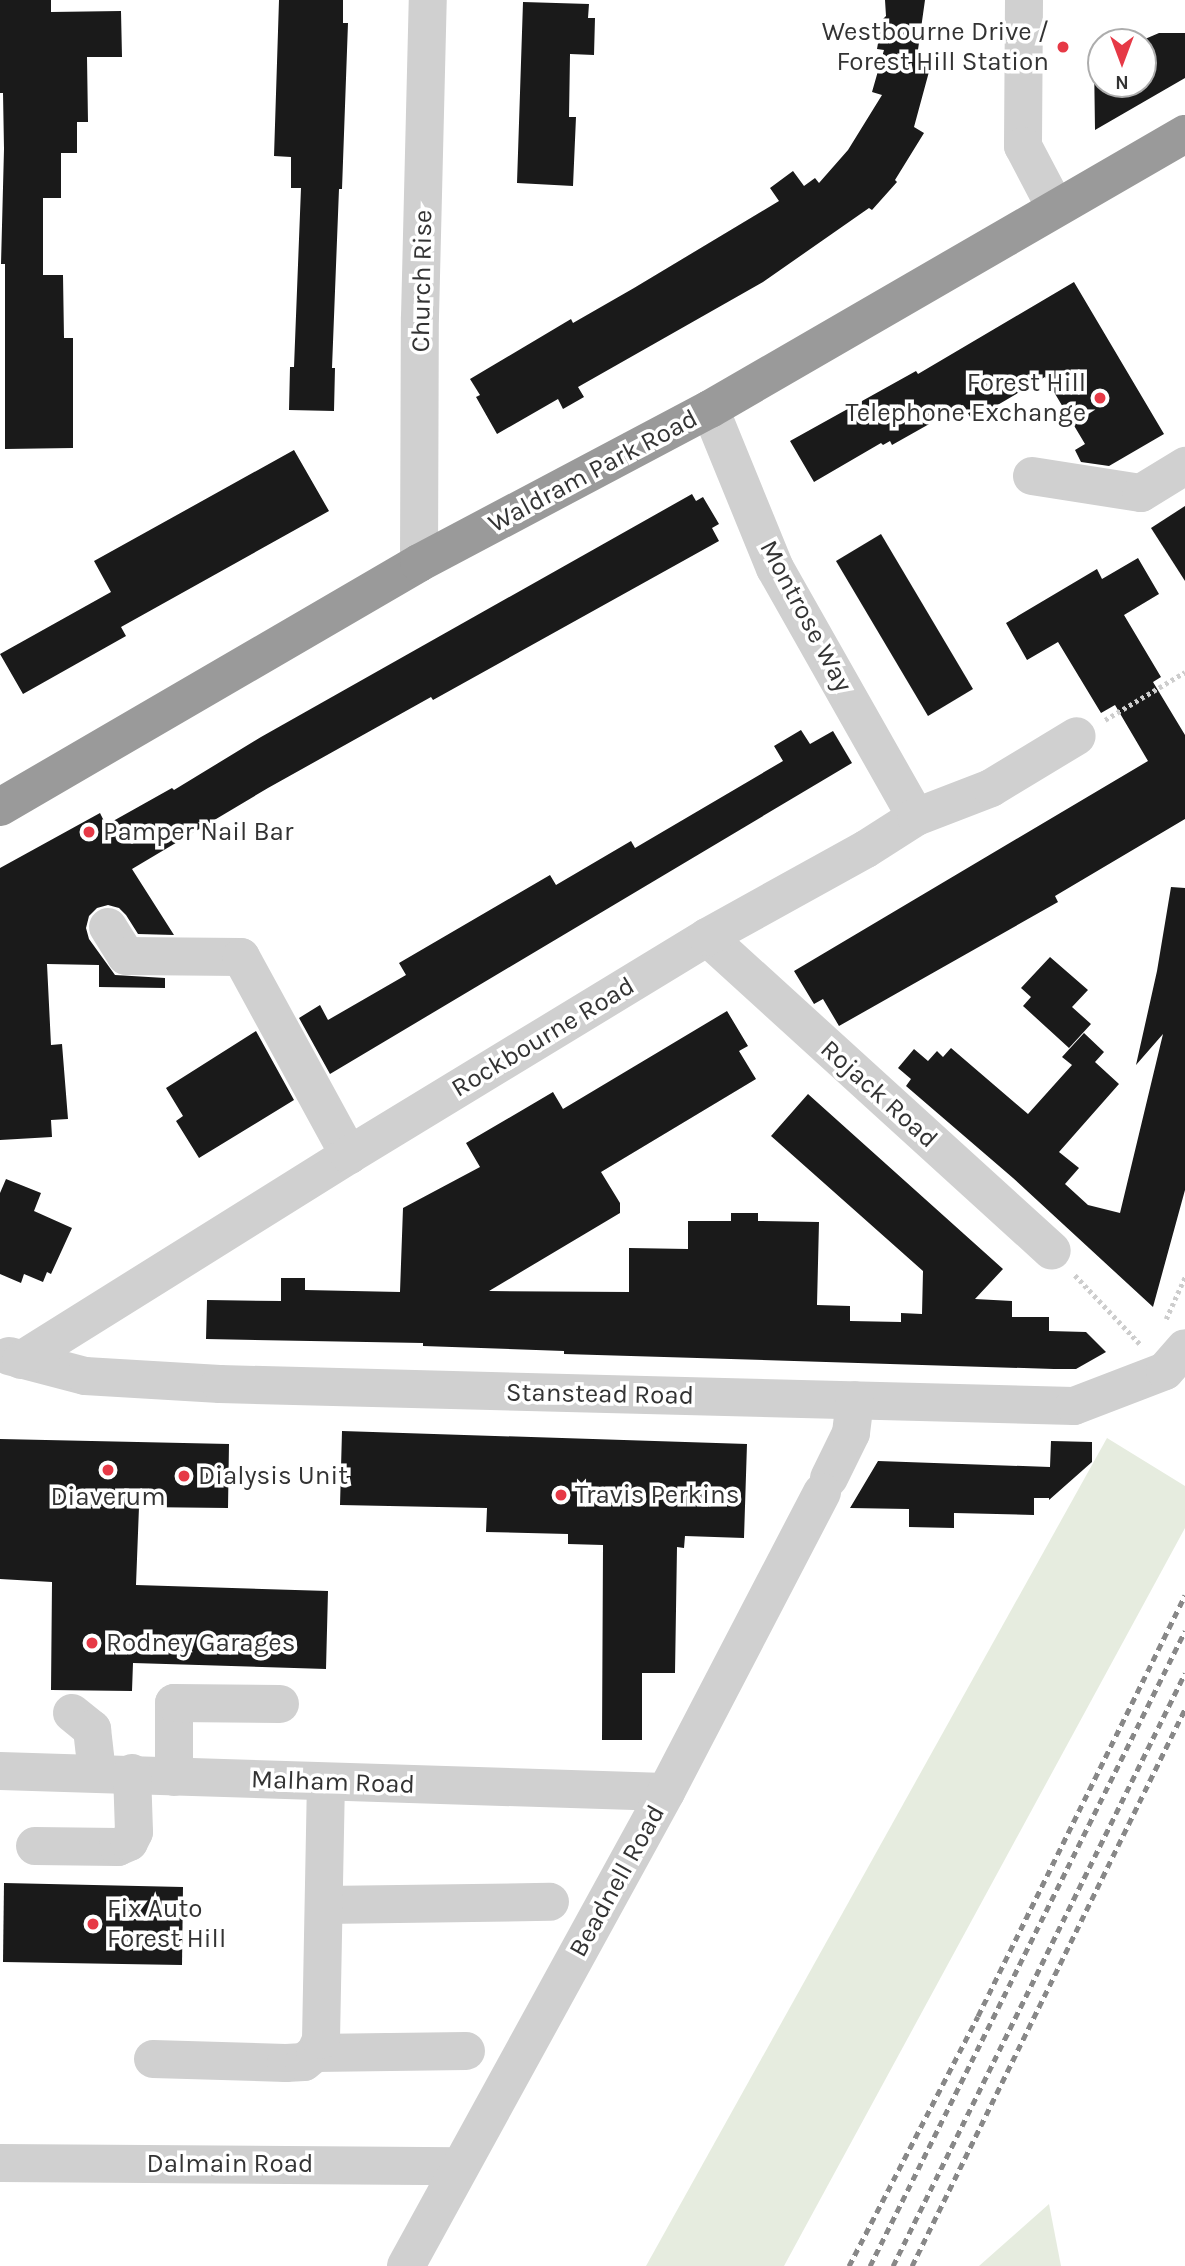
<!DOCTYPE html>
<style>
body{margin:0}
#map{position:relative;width:1185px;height:2266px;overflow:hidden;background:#fff;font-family:Karla,sans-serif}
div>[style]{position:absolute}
.green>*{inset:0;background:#e6ecdf}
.building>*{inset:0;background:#1a1a1a}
.path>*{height:4.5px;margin-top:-2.25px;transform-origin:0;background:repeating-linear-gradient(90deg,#cdcdcd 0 3.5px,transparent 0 7px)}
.minor>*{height:38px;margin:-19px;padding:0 19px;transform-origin:19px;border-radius:19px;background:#d0d0d0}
.highway>*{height:38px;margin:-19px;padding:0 19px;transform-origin:19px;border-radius:19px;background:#9a9a9a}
.rail>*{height:5px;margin-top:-2.5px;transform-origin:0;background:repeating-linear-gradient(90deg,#888 0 7px,transparent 0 12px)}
.dots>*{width:19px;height:19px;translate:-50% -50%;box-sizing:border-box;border:4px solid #fff;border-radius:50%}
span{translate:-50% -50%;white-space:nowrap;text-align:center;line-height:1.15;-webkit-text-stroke:7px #fff;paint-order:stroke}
.poi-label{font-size:26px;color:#333}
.right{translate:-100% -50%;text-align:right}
.left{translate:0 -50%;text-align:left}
.street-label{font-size:26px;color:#333}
.north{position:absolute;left:1087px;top:28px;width:70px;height:70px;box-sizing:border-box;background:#fff;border:2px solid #adadad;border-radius:50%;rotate:180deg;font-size:19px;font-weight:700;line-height:28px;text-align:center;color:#333}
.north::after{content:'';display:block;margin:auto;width:24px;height:32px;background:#e63946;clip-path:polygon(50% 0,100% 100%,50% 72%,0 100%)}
</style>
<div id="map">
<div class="green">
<i style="clip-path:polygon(1107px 1438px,1185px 1486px,1185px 1528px,784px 2266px,646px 2266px)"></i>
<i style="clip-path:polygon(1049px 2204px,1061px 2266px,979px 2266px)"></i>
</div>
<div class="building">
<i style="clip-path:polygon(0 0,51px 0,51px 12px,121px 11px,122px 57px,87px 57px,88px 122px,77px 122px,77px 153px,61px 153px,61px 198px,43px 198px,43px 275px,63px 275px,64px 338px,73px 338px,73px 448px,5px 449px,5px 264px,1px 264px,4px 149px,3px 93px,0 93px)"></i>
<i style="clip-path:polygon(279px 0,343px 0,343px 23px,348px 23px,342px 189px,339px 189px,332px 368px,335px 368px,334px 411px,289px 410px,290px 367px,294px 367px,301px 188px,291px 188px,291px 157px,274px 156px)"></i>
<i style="clip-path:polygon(885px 0,925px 0,916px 64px,930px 68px,914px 127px,924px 133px,895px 180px,897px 182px,872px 210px,869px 208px,763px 282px,578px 387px,584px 397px,563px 409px,558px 399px,497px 434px,476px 397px,480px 395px,470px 379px,571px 319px,573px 323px,634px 288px,779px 201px,770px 188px,793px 171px,804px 186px,815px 178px,819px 183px,848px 150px,882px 95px,872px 92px,884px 50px,877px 49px,882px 20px,886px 16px)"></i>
<i style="clip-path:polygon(523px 2px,589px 4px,588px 18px,595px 18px,594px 55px,570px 54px,569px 117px,576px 117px,573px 186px,517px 183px)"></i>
<i style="clip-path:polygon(1159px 33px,1185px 33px,1185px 78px,1095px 130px,1094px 60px,1101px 57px,1101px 84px,1143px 84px,1143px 42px,1138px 42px)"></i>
<i style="clip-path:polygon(1074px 282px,1164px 434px,1109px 466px,1081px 462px,1075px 450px,1085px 444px,1045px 377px,972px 420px,963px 405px,892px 445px,890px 441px,883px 445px,881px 443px,814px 482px,790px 441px,916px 371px,918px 374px)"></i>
<i style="clip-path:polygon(294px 450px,329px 511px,121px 627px,126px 636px,23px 694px,0 654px,111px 592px,94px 561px)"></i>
<i style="clip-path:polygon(692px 494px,696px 501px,703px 497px,719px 524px,712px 528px,719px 541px,433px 700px,431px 697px,268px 788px,132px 869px,174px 935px,138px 934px,126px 915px,119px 908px,108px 905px,97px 908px,89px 916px,86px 928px,89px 939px,115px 975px,165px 978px,165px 988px,99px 987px,99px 965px,47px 964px,51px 1045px,62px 1044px,68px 1119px,51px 1120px,52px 1137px,0 1140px,0 868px,100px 813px,106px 825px,172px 788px,174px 790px,261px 737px)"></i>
<i style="clip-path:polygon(1185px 506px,1185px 581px,1151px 528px)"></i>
<i style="clip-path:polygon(881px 534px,973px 689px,928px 716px,836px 561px)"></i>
<i style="clip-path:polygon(1138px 558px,1159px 594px,1124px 615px,1161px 677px,1153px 682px,1185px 735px,1185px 819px,1055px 896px,1058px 902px,839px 1026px,823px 999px,814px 1004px,794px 971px,1148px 761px,1115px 705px,1101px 713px,1058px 642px,1027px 660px,1006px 623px,1097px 569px,1102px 579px)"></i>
<i style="clip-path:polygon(801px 730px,810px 744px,833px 731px,852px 763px,330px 1074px,299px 1018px,320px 1005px,328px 1020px,406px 975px,399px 963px,550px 875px,556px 885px,631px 841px,635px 848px,783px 761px,774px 746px)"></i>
<i style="clip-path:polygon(1171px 887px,1185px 888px,1185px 1190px,1153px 1307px,1013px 1178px,906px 1086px,911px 1079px,898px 1068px,914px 1049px,928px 1061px,937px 1051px,943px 1057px,951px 1048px,1028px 1114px,1072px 1065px,1062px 1057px,1084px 1033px,1104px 1052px,1095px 1062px,1119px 1084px,1059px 1152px,1079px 1168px,1065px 1184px,1088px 1205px,1120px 1213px,1163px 1034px,1136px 1065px,1157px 971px)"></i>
<i style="clip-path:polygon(1050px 957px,1088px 990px,1072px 1007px,1091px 1024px,1069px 1048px,1023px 1006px,1031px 997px,1021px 988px)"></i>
<i style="clip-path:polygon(727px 1011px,748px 1046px,739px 1051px,756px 1079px,601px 1172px,620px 1203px,620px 1213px,489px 1291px,629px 1292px,629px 1248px,688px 1249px,688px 1221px,731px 1221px,731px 1213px,758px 1213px,758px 1221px,819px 1222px,817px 1305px,850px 1306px,850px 1321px,901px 1322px,901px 1313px,922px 1314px,923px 1271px,771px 1136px,808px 1094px,1003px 1269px,975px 1299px,1012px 1301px,1012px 1317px,1049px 1317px,1049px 1331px,1086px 1332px,1106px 1352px,1076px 1369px,1054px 1369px,564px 1354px,564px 1351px,423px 1346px,423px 1343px,206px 1339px,207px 1300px,281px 1301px,281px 1278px,305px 1278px,305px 1290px,400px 1292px,403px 1208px,480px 1167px,466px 1143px,553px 1092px,563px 1109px)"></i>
<i style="clip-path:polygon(256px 1031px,294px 1100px,199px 1158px,176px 1121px,183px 1116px,166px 1088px)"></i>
<i style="clip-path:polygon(6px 1179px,41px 1193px,34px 1211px,72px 1228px,51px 1274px,47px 1272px,43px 1282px,24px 1274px,21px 1283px,0 1274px,0 1193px)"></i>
<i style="clip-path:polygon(342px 1431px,747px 1444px,744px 1538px,685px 1536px,684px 1548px,677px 1547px,675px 1673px,642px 1673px,642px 1740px,602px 1740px,603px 1545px,568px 1544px,568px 1534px,486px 1532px,487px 1508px,340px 1505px)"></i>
<i style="clip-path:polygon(0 1439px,229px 1444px,228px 1508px,139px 1507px,136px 1585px,328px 1591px,326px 1669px,133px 1663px,132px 1691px,51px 1690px,52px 1582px,0 1579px)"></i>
<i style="clip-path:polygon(1051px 1441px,1092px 1442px,1092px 1462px,1049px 1500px,1049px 1498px,1034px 1498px,1034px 1515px,954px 1513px,954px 1528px,909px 1527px,909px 1509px,850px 1508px,878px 1461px,1050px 1467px)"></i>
<i style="clip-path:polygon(4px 1883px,183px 1887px,182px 1965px,3px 1962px)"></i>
</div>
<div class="path">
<i style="left:1105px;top:720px;width:93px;rotate:-31deg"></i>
<i style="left:1075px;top:1275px;width:96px;rotate:46.7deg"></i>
<i style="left:1166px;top:1319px;width:46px;rotate:-65.7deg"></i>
</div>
<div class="minor">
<i style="left:1024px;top:0;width:146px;rotate:90.4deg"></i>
<i style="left:1023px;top:146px;width:69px;rotate:62.3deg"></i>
<i style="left:710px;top:409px;width:172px;rotate:67.8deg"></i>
<i style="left:775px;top:568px;width:286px;rotate:60.5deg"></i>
<i style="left:1032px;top:476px;width:110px;rotate:8.9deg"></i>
<i style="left:1141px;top:493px;width:52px;rotate:-31.5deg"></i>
<i style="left:419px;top:563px;width:246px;rotate:-89.8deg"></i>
<i style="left:420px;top:317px;width:317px;rotate:-88.6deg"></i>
<i style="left:108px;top:927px;width:34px;rotate:58deg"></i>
<i style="left:126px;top:956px;width:115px;rotate:0.5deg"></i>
<i style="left:241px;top:957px;width:226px;rotate:61.4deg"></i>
<i style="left:707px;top:937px;width:466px;rotate:42.3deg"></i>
<i style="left:9px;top:1356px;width:79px;rotate:14.7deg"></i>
<i style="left:85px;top:1376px;width:135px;rotate:3.4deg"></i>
<i style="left:220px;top:1384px;width:854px;rotate:1.48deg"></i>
<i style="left:1074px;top:1406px;width:97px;rotate:-21deg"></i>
<i style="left:1165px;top:1371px;width:30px;rotate:-49deg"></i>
<i style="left:21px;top:1360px;width:387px;rotate:-32deg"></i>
<i style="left:349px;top:1155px;width:419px;rotate:-31.3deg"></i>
<i style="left:707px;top:937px;width:182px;rotate:-29deg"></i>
<i style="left:866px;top:849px;width:59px;rotate:-32.6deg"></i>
<i style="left:916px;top:817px;width:80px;rotate:-21.1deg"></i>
<i style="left:991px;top:788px;width:100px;rotate:-31.2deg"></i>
<i style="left:829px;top:1478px;width:50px;rotate:-63.9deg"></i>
<i style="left:851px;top:1433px;width:33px;rotate:-83deg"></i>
<i style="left:72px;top:1713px;width:26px;rotate:39deg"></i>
<i style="left:92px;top:1729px;width:44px;rotate:83.5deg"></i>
<i style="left:0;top:1771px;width:666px;rotate:1.81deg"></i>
<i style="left:174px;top:1777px;width:74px;rotate:-90deg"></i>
<i style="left:174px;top:1703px;width:106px;rotate:0.5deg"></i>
<i style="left:35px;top:1846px;width:83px;rotate:0.7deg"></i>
<i style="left:118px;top:1847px;width:12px;rotate:-24deg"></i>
<i style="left:129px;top:1842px;width:11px;rotate:-63deg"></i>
<i style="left:134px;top:1832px;width:59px;rotate:-91.9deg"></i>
<i style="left:324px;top:1905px;width:226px;rotate:-0.8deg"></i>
<i style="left:315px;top:2053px;width:151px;rotate:-0.8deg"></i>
<i style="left:153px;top:2059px;width:133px;rotate:1.7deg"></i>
<i style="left:286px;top:2063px;width:18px;rotate:-3deg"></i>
<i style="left:304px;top:2062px;width:14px;rotate:-39deg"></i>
<i style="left:315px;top:2053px;width:14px;rotate:-65deg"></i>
<i style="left:321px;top:2040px;width:258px;rotate:-88.9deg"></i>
<i style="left:0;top:2163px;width:459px;rotate:0.4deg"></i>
<i style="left:406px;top:2266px;width:541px;rotate:-61.25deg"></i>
<i style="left:666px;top:1792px;width:338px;rotate:-62.5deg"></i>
</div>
<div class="highway">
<i style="left:0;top:807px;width:485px;rotate:-30.2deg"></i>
<i style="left:419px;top:563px;width:329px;rotate:-27.9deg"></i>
<i style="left:710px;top:409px;width:549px;rotate:-30.07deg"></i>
</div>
<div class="rail">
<i style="left:849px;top:2266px;width:281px;rotate:-62.7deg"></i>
<i style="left:978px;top:2016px;width:469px;rotate:-63.8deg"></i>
<i style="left:870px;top:2266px;width:709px;rotate:-63.62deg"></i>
<i style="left:893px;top:2266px;width:661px;rotate:-63.78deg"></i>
<i style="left:912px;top:2266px;width:620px;rotate:-63.89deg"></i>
</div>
<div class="dots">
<i style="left:1063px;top:47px;background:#e63946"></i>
<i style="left:1100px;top:398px;background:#e63946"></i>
<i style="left:89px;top:832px;background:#e63946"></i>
<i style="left:108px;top:1470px;background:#e63946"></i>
<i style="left:184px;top:1476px;background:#e63946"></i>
<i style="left:561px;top:1495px;background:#e63946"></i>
<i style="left:92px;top:1643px;background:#e63946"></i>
<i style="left:93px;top:1924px;background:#e63946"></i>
</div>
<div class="poi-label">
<span class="right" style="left:1049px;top:47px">Westbourne Drive /<br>Forest Hill Station</span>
<span class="right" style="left:1086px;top:398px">Forest Hill<br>Telephone Exchange</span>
<span class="left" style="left:103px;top:832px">Pamper Nail Bar</span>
<span class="left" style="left:198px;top:1476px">Dialysis Unit</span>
<span class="left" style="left:575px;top:1495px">Travis Perkins</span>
<span style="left:108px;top:1497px">Diaverum</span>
<span class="left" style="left:106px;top:1643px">Rodney Garages</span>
<span class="left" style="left:107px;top:1924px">Fix Auto<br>Forest Hill</span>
</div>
<div class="street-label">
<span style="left:422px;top:281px;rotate:-89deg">Church Rise</span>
<span style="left:593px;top:471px;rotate:-28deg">Waldram Park Road</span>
<span style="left:806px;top:616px;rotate:62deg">Montrose Way</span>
<span style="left:543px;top:1037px;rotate:-31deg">Rockbourne Road</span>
<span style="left:879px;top:1094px;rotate:42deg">Rojack Road</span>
<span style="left:600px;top:1394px;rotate:1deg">Stanstead Road</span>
<span style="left:333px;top:1782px;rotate:2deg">Malham Road</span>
<span style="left:617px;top:1881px;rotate:-61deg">Beadnell Road</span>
<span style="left:230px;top:2164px">Dalmain Road</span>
</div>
<div class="north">N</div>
</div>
